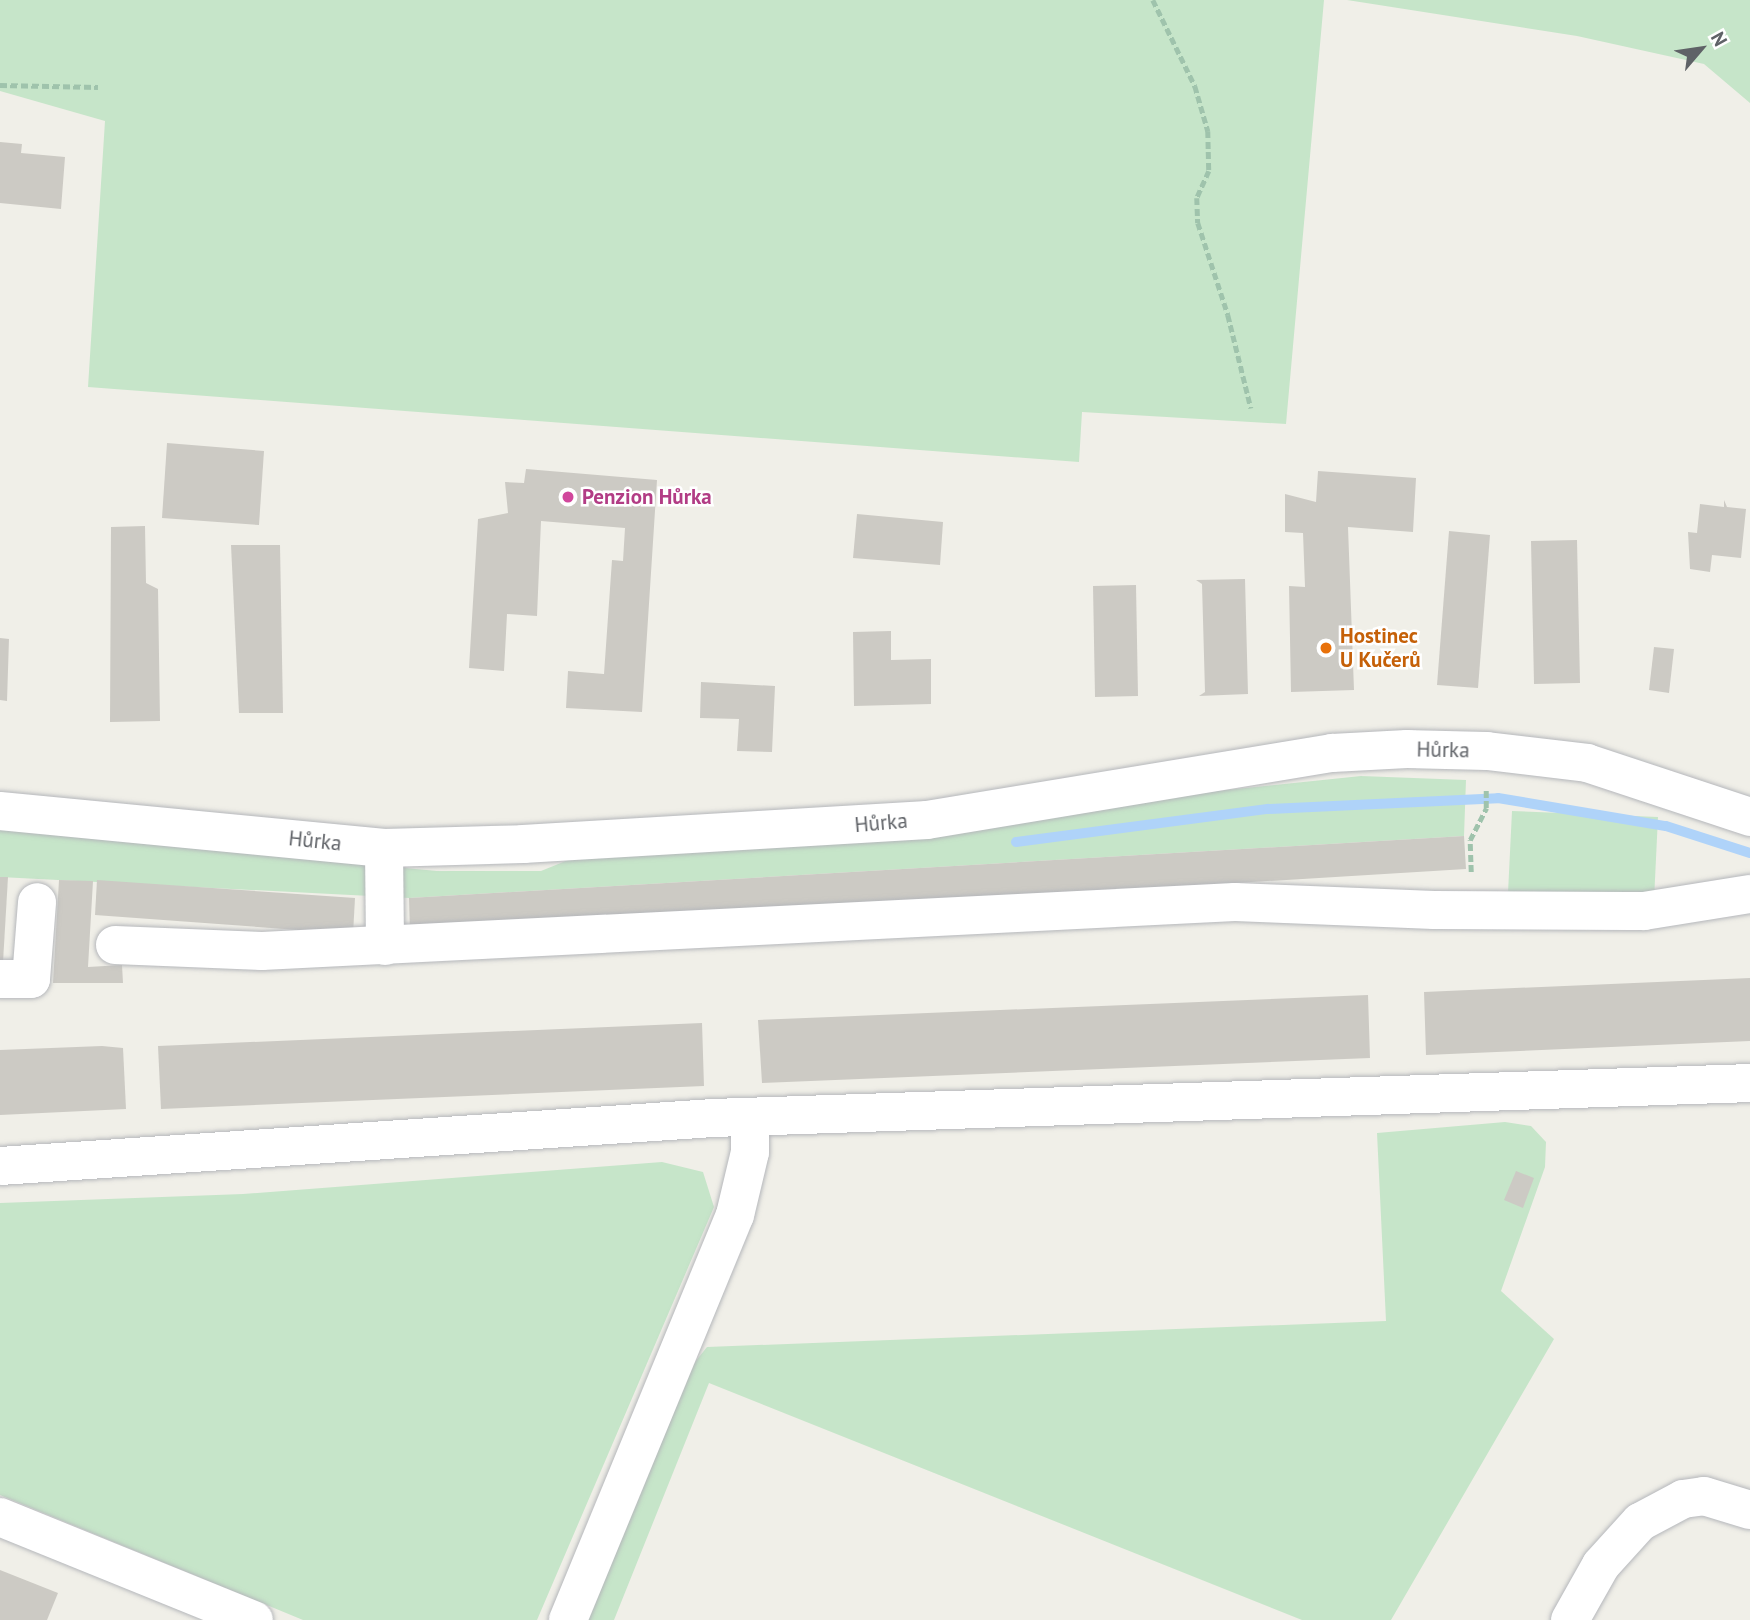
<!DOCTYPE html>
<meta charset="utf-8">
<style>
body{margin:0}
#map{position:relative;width:1750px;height:1620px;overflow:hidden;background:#f0efe8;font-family:"PT Sans",sans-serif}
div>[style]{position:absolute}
.green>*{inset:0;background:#c6e5c9}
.stream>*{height:10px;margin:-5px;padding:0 5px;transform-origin:5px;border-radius:5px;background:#afd3f9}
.building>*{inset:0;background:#cccac4}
.path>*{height:4.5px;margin-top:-2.25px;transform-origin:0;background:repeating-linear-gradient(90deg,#9fc3ac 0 7px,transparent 0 10.5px)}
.roads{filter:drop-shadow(0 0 2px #b5b7bb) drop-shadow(0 0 2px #b5b7bb)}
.minor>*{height:38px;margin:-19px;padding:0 19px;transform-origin:19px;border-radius:19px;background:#fff}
.dots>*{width:19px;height:19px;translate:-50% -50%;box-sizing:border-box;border:4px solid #fff;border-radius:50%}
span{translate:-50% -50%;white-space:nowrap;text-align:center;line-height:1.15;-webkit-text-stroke:5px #fff;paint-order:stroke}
.hotel-label{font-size:21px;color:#b23c85;font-weight:700}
.left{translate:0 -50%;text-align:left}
.food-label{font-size:21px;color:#c56008;font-weight:700}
.street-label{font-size:21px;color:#5f6267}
.north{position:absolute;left:1666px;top:14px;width:70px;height:70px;-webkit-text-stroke:5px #fff;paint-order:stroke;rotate:61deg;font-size:19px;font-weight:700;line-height:28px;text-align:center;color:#5f6267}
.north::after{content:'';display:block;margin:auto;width:24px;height:32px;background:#5f6267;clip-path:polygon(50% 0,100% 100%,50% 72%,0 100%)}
</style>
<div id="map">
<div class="green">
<i style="clip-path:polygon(0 0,1324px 0,1286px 424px,1082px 412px,1079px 462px,88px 387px,105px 121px,0 91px)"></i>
<i style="clip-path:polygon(1347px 0,1750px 0,1750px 103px,1704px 64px,1577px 36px)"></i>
<i style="clip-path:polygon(1361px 776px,1466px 780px,1464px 836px,409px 898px,0 877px,0 821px,177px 847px,437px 871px,541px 871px,573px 858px)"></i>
<i style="clip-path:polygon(1512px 811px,1658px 817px,1654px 900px,1508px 893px)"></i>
<i style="clip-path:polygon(1505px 1122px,1531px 1126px,1546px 1142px,1545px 1167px,1501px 1291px,1554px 1339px,1391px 1620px,1302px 1620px,709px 1383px,614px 1620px,580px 1620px,675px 1387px,707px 1347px,1386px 1321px,1377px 1133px)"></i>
<i style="clip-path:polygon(662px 1162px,703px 1172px,714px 1207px,537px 1620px,303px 1620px,0 1495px,0 1203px,243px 1194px)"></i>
</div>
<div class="stream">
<i style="left:1016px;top:842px;width:254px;rotate:-7.5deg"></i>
<i style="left:1268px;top:809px;width:230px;rotate:-2.7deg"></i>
<i style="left:1498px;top:798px;width:170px;rotate:9.5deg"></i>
<i style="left:1666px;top:826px;width:88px;rotate:17.8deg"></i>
</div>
<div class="building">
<i style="clip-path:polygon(0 142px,22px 144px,21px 153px,65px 157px,61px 209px,0 203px)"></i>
<i style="clip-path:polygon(167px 443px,264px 451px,259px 525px,162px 518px)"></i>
<i style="clip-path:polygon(526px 469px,657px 480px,642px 712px,566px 708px,568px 671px,604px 674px,612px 560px,623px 561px,625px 528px,541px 521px,537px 616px,507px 614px,504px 671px,469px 668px,478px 519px,508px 513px,505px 482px,524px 483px)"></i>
<i style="clip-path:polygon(1318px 471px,1416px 478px,1413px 532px,1348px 527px,1354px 690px,1291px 692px,1289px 586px,1305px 587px,1303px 533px,1285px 532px,1285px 494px,1316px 502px)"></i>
<i style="clip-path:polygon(1724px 500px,1727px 507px,1746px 509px,1741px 558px,1712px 555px,1710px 572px,1690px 569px,1688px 532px,1697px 533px,1700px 504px,1724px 507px)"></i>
<i style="clip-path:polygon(857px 514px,943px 522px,940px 565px,853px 558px)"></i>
<i style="clip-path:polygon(145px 526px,146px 583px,158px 589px,160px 721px,110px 722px,111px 527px)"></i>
<i style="clip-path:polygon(1449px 531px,1490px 535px,1478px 688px,1437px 685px)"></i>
<i style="clip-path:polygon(1577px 540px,1580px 683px,1534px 684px,1531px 541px)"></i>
<i style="clip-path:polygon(231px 545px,280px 545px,283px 713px,239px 713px)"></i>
<i style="clip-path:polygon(1245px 579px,1248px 694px,1199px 696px,1205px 692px,1202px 584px,1196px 580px)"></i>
<i style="clip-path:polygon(1136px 585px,1138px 696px,1095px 697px,1093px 586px)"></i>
<i style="clip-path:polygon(891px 631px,891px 660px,931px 659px,931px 704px,854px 706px,853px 632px)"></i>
<i style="clip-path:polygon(0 638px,9px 639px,7px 701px,0 700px)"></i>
<i style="clip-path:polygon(1654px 647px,1674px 649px,1669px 693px,1649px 690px)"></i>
<i style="clip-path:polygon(701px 682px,775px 686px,772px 752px,737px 751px,739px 719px,700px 718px)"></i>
<i style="clip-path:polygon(1464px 836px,1466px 869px,410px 933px,409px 898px)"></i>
<i style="clip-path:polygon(0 877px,8px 877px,3px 962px,0 961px)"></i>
<i style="clip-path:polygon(59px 880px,93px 881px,88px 967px,122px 965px,123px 983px,53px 983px)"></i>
<i style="clip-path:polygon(97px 880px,355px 898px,353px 934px,95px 915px)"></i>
<i style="clip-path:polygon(1750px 978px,1750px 1041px,1426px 1055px,1424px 992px)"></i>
<i style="clip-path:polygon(1368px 995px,1370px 1058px,762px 1083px,758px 1020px)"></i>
<i style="clip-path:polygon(702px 1023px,704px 1086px,161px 1109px,158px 1046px)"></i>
<i style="clip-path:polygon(102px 1046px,123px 1048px,126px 1109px,0 1115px,0 1050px)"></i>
<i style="clip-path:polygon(1516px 1171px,1534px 1178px,1523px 1208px,1504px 1200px)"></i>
<i style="clip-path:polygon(0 1570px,58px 1593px,47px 1620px,0 1620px)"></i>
</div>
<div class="path">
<i style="left:1153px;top:0;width:96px;rotate:64deg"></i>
<i style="left:1195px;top:86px;width:47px;rotate:73.9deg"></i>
<i style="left:1208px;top:131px;width:40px;rotate:88.6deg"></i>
<i style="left:1209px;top:171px;width:30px;rotate:114deg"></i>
<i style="left:1197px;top:198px;width:25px;rotate:88deg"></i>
<i style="left:1198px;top:223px;width:97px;rotate:71.9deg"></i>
<i style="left:1228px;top:315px;width:96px;rotate:76.1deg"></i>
<i style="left:0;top:85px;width:98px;rotate:1.2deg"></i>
<i style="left:1471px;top:872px;width:32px;rotate:-92deg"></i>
<i style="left:1470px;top:840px;width:36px;rotate:-63deg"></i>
<i style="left:1486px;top:808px;width:18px;rotate:-90deg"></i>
</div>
<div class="roads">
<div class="minor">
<i style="left:0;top:811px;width:386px;rotate:5.5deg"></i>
<i style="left:384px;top:848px;width:139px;rotate:-1.6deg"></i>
<i style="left:523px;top:844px;width:405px;rotate:-3.4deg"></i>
<i style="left:927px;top:820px;width:411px;rotate:-9.4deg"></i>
<i style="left:1332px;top:753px;width:75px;rotate:-3.1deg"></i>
<i style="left:1407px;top:749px;width:80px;rotate:1.4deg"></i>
<i style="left:1487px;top:751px;width:101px;rotate:6.8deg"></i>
<i style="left:1587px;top:763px;width:172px;rotate:18.3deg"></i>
<i style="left:384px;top:848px;width:98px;rotate:89.4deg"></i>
<i style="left:115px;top:945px;width:147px;rotate:2.3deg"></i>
<i style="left:262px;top:951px;width:974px;rotate:-2.88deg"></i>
<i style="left:1235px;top:902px;width:199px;rotate:2.3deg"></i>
<i style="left:1434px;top:910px;width:210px;rotate:0.3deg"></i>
<i style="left:1644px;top:911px;width:107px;rotate:-9.1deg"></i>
<i style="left:0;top:979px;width:31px"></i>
<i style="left:31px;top:979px;width:77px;rotate:-85.5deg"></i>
<i style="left:0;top:1166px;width:715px;rotate:-3.85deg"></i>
<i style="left:713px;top:1118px;width:1038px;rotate:-1.93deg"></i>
<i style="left:0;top:1517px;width:274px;rotate:22.1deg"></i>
<i style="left:568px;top:1620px;width:438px;rotate:-67.6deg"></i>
<i style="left:735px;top:1215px;width:65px;rotate:-76.6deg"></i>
<i style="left:750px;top:1152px;width:35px;rotate:-90deg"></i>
<i style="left:1570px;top:1620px;width:63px;rotate:-60.6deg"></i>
<i style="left:1601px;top:1565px;width:58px;rotate:-47.8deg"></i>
<i style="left:1640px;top:1522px;width:49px;rotate:-28.1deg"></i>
<i style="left:1683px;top:1499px;width:21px;rotate:-8deg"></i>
<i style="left:1704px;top:1496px;width:48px;rotate:16.9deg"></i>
</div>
</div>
<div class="dots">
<i style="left:568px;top:497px;background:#d1479c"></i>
<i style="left:1326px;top:648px;background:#e8710a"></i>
</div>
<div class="hotel-label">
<span class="left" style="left:582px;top:497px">Penzion Hůrka</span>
</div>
<div class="food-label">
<span class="left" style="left:1340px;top:648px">Hostinec<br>U Kučerů</span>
</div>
<div class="street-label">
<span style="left:1443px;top:750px;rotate:1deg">Hůrka</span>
<span style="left:881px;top:823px;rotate:-5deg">Hůrka</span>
<span style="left:315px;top:841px;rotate:6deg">Hůrka</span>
</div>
<div class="north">N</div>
</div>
